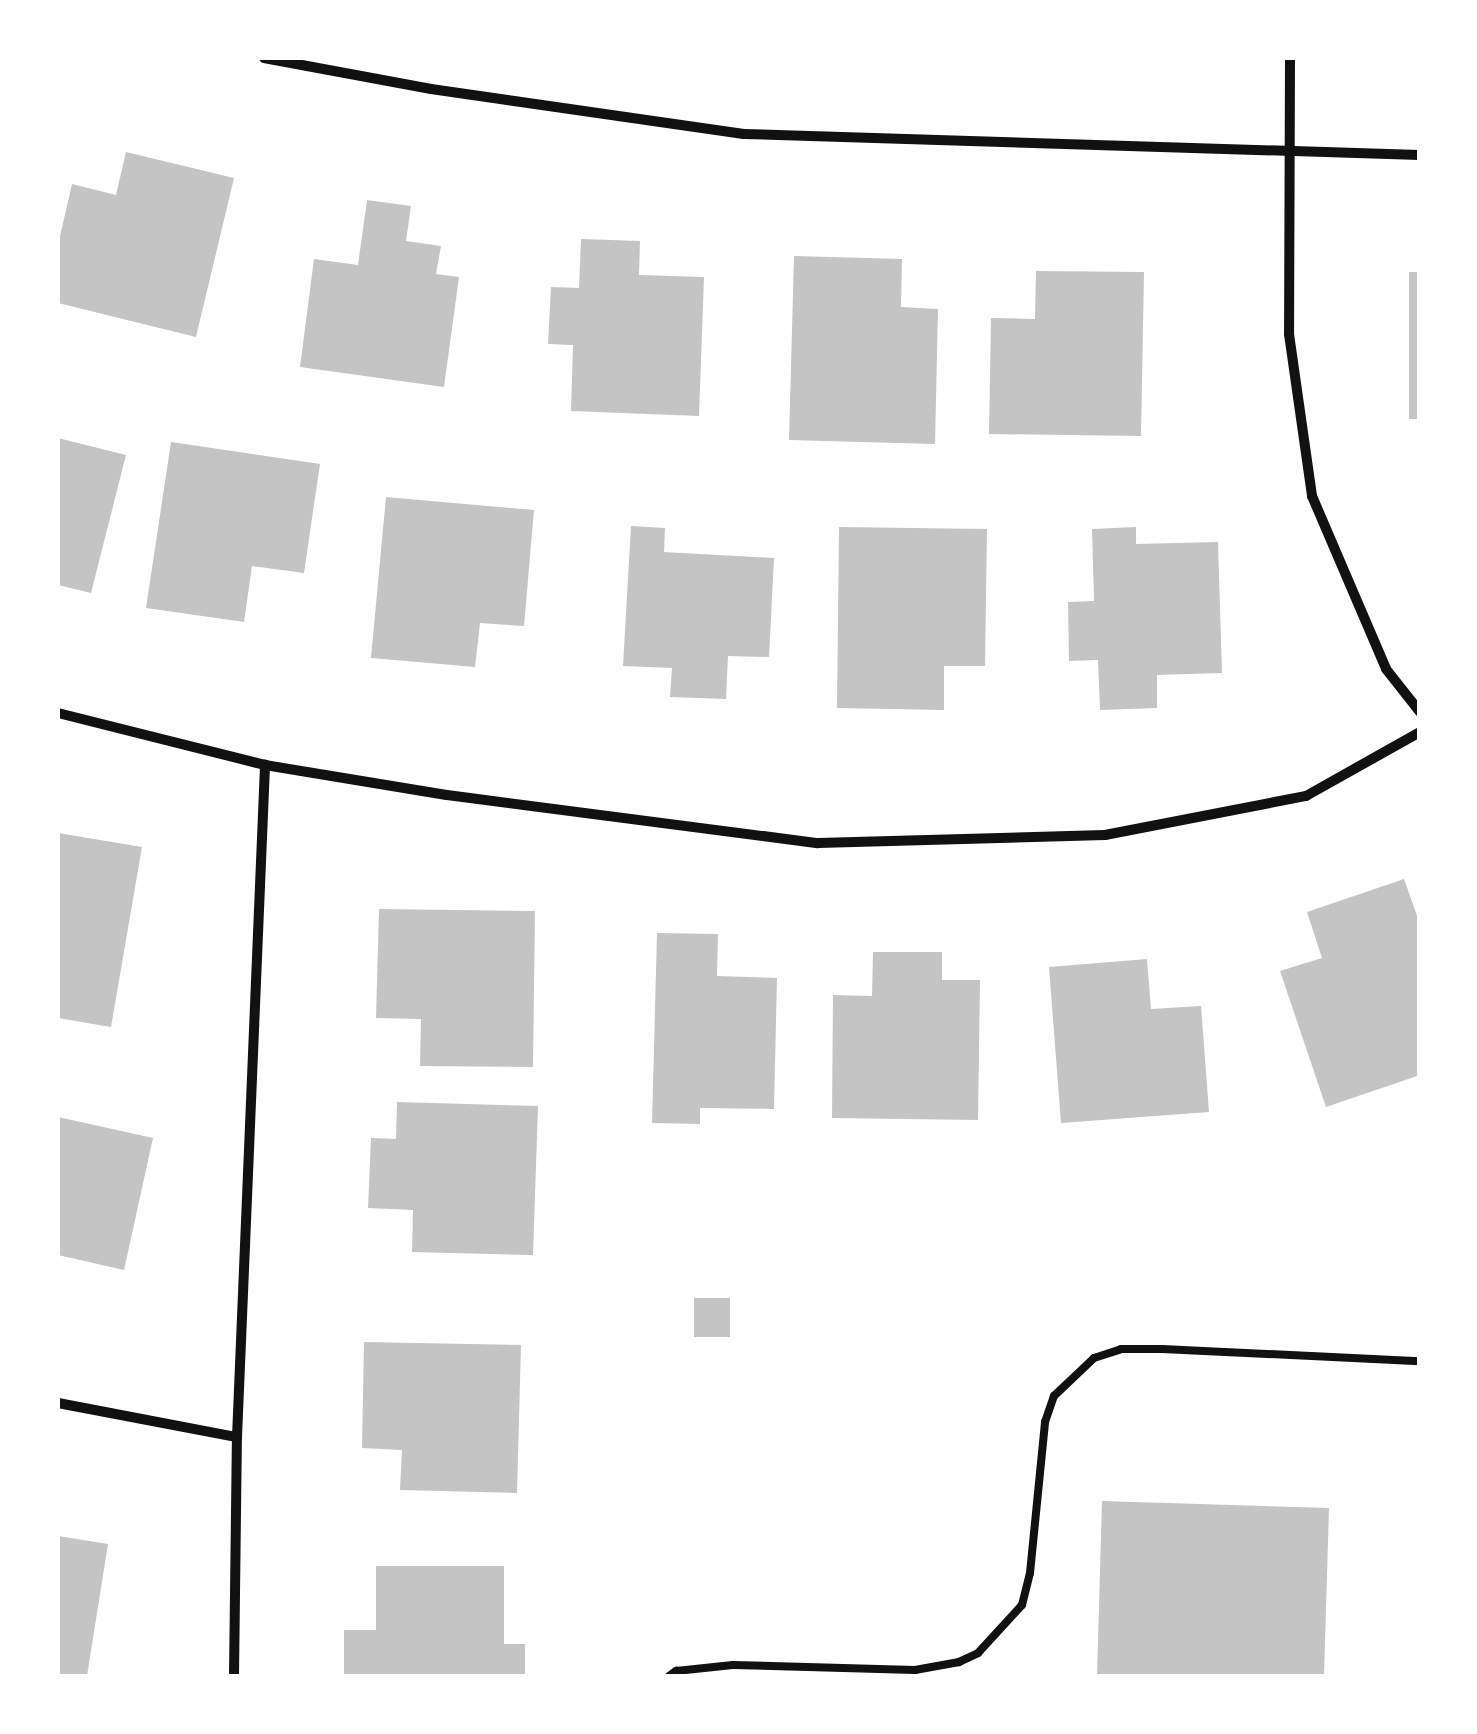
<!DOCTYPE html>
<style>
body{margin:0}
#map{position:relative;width:1477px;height:1734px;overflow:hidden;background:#fff;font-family:Manrope,sans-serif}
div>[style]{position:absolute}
.building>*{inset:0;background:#c4c4c4}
.service>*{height:8px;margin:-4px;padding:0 4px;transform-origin:4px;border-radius:4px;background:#111}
.minor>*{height:10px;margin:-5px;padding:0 5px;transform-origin:5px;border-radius:5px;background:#111}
span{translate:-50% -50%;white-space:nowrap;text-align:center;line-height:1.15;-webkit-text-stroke:8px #fff;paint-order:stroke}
.frame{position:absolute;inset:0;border:60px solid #fff;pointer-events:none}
</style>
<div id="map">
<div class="building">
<i style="clip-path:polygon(126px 152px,234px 178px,196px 337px,58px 303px,58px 245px,72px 184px,116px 195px)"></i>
<i style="clip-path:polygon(367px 200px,411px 206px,406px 241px,441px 246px,436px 274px,459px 277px,444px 387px,300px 367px,314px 259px,358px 265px)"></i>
<i style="clip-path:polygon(581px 239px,640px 241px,639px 275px,704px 277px,699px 416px,571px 411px,573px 345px,548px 344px,551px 287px,579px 288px)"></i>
<i style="clip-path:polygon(794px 256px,902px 259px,901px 307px,938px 309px,935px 444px,789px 440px)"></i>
<i style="clip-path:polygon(1036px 271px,1144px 272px,1141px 436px,989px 434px,991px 318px,1035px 319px)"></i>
<i style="clip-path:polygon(1409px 272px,1420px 272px,1420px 419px,1409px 419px)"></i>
<i style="clip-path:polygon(58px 438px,126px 455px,91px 593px,58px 585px)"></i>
<i style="clip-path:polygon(171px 442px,320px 464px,304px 573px,252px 566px,244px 622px,146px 608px)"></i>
<i style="clip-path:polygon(386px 497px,534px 510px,524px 626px,480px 623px,475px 667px,371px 658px)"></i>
<i style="clip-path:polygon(631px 526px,665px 528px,664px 552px,774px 558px,769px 657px,728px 656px,726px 699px,670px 697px,672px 668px,623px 666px)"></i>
<i style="clip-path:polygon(839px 527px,987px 529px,985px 666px,944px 666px,944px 710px,837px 708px)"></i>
<i style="clip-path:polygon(1136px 527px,1136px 544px,1218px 542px,1222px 673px,1157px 675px,1157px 708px,1100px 710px,1098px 660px,1069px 661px,1068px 602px,1094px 601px,1092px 529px)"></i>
<i style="clip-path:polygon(58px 833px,142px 847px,111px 1027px,58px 1018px)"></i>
<i style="clip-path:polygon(1404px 879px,1420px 924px,1420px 1075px,1326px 1107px,1280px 971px,1322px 958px,1307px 912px)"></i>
<i style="clip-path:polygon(379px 909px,535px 911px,533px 1067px,420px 1066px,421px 1019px,376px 1018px)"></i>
<i style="clip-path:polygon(657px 933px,718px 934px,717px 976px,777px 978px,774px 1109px,700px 1108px,700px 1124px,652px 1123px)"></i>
<i style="clip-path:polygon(873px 952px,942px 952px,942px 980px,980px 980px,978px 1120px,832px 1118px,833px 995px,872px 996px)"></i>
<i style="clip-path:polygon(1147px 959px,1151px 1009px,1201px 1006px,1209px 1112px,1061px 1123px,1049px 967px)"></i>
<i style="clip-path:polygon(397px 1102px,538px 1106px,533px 1255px,412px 1252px,413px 1210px,368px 1208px,371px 1138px,396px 1139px)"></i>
<i style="clip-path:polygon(58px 1117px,153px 1138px,124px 1270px,58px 1255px)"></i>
<i style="clip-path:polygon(694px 1298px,730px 1298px,730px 1337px,694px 1337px)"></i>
<i style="clip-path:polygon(364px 1342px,521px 1345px,517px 1493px,400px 1490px,402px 1450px,362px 1448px)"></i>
<i style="clip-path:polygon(1102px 1501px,1329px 1508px,1324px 1676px,1097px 1676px)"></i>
<i style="clip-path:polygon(58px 1536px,108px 1544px,87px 1676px,58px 1676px)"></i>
<i style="clip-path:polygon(376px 1566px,504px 1566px,504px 1644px,525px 1644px,525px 1676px,344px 1676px,344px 1630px,376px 1630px)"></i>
</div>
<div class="service">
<i style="left:669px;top:1676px;width:9px;rotate:-36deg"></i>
<i style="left:676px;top:1671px;width:57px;rotate:-6deg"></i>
<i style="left:733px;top:1665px;width:182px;rotate:1.6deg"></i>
<i style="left:915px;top:1670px;width:45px;rotate:-10.3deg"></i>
<i style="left:959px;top:1662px;width:21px;rotate:-25deg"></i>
<i style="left:978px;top:1653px;width:65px;rotate:-47.5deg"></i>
<i style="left:1022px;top:1605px;width:33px;rotate:-76deg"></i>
<i style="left:1030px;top:1573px;width:152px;rotate:-84.3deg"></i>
<i style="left:1045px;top:1422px;width:28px;rotate:-71deg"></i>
<i style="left:1054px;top:1396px;width:55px;rotate:-43.5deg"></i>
<i style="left:1094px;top:1358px;width:28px;rotate:-18deg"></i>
<i style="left:1121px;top:1349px;width:41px"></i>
<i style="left:1162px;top:1349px;width:258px;rotate:2.7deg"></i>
</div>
<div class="minor">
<i style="left:264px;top:58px;width:170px;rotate:10.5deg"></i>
<i style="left:431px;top:89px;width:316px;rotate:8.2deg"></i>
<i style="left:744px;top:134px;width:676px;rotate:1.78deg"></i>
<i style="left:1290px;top:58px;width:276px;rotate:90.2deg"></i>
<i style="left:1289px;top:334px;width:164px;rotate:81.9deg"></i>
<i style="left:1312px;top:496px;width:188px;rotate:66.8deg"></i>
<i style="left:1386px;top:669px;width:55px;rotate:51.7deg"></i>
<i style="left:58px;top:713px;width:213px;rotate:14.1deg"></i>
<i style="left:265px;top:765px;width:184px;rotate:9.4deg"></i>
<i style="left:447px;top:795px;width:374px;rotate:7.4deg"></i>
<i style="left:818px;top:843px;width:287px;rotate:-1.6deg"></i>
<i style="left:1105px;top:835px;width:205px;rotate:-11deg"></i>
<i style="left:1306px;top:796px;width:131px;rotate:-29.3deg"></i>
<i style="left:58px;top:1403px;width:182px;rotate:10.8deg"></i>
<i style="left:234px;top:1676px;width:239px;rotate:-89.3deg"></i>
<i style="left:237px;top:1437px;width:673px;rotate:-87.61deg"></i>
</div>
<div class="frame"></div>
</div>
